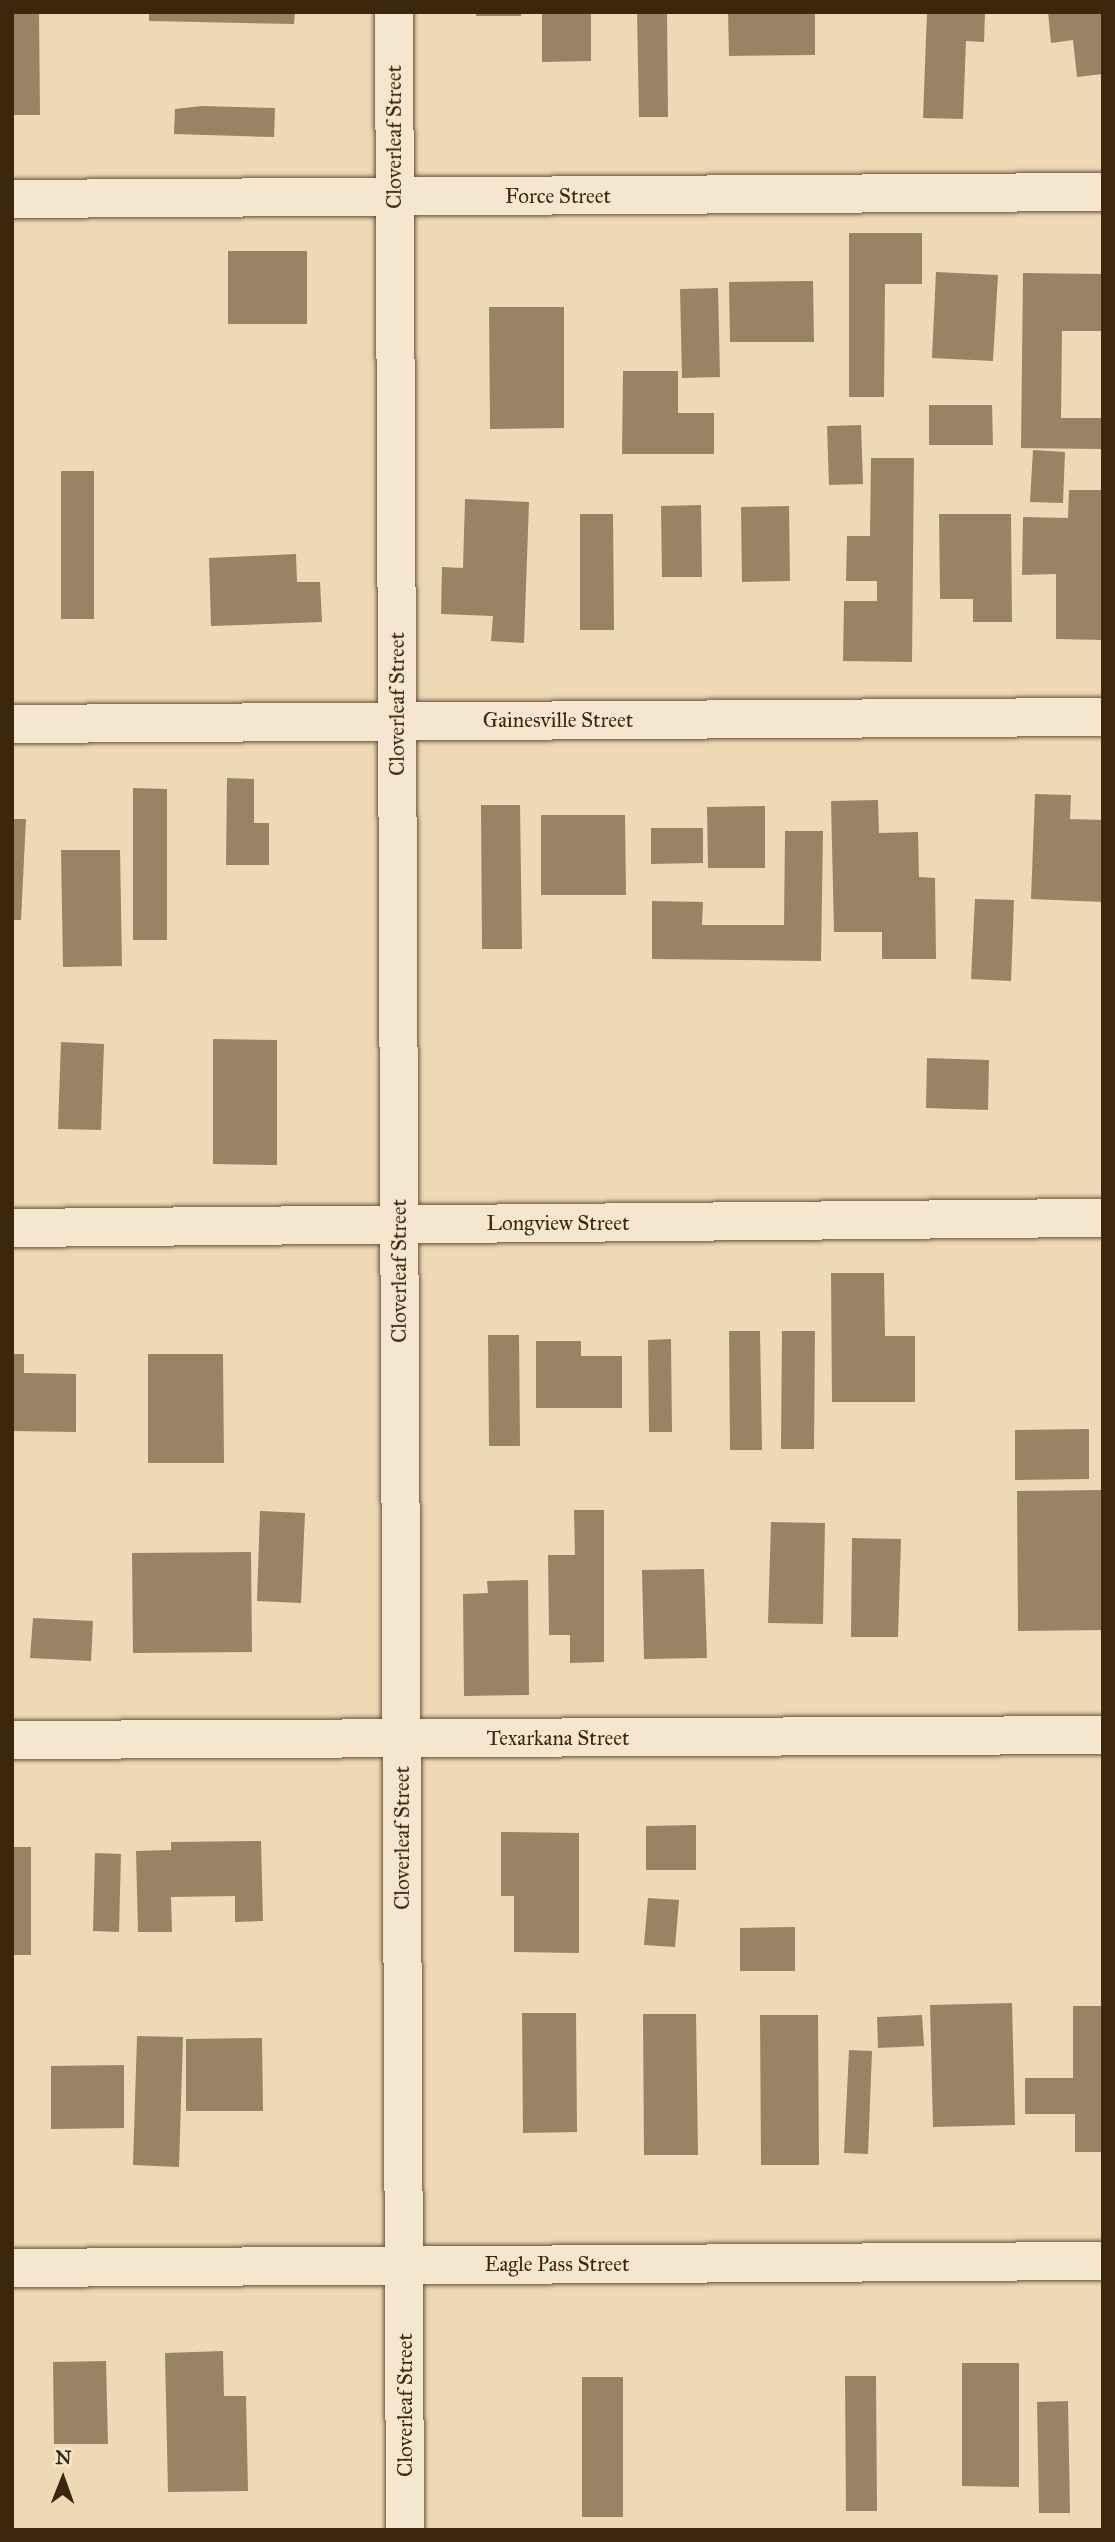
<!DOCTYPE html>
<style>
body{margin:0}
#map{position:relative;width:1115px;height:2542px;overflow:hidden;background:#eed8b5;font-family:"IM FELL Great Primer",serif}
div>[style]{position:absolute}
.building>*{inset:0;background:#988364}
.roads{filter:drop-shadow(0 0 2px #675336) drop-shadow(0 0 2px #675336)}
.minor>*{height:38px;margin:-19px;padding:0 19px;transform-origin:19px;border-radius:19px;background:#f4e6cf}
span{translate:-50% -50%;white-space:nowrap;text-align:center;line-height:1.15;-webkit-text-stroke:7px #f4e6cf;paint-order:stroke}
.street-label{font-size:21px;color:#3a270c}
.frame{position:absolute;inset:0;border:14px solid #3a270c;pointer-events:none}
.north{position:absolute;left:28px;top:2444px;width:70px;height:70px;-webkit-text-stroke:5px #f4e6cf;paint-order:stroke;rotate:1deg;font-size:19px;font-weight:700;line-height:28px;text-align:center;color:#3a270c}
.north::after{content:'';display:block;margin:auto;width:24px;height:32px;background:#3a270c;clip-path:polygon(50% 0,100% 100%,50% 72%,0 100%)}
</style>
<div id="map">
<div class="building">
<i style="clip-path:polygon(12px 12px,39px 12px,40px 115px,12px 115px)"></i>
<i style="clip-path:polygon(149px 12px,295px 12px,294px 24px,149px 21px)"></i>
<i style="clip-path:polygon(476px 12px,521px 12px,521px 16px,476px 16px)"></i>
<i style="clip-path:polygon(542px 12px,591px 12px,591px 61px,542px 62px)"></i>
<i style="clip-path:polygon(637px 12px,667px 12px,668px 117px,639px 117px)"></i>
<i style="clip-path:polygon(728px 12px,815px 12px,815px 55px,729px 56px)"></i>
<i style="clip-path:polygon(927px 12px,985px 12px,984px 42px,966px 41px,963px 119px,923px 118px)"></i>
<i style="clip-path:polygon(1048px 12px,1103px 12px,1103px 74px,1077px 77px,1073px 40px,1051px 43px)"></i>
<i style="clip-path:polygon(202px 106px,275px 108px,274px 137px,174px 134px,175px 109px)"></i>
<i style="clip-path:polygon(849px 233px,922px 233px,922px 284px,885px 284px,884px 397px,849px 397px)"></i>
<i style="clip-path:polygon(228px 251px,307px 251px,307px 324px,228px 324px)"></i>
<i style="clip-path:polygon(936px 272px,998px 275px,993px 361px,932px 358px)"></i>
<i style="clip-path:polygon(1023px 273px,1103px 274px,1102px 331px,1062px 331px,1061px 418px,1102px 418px,1101px 449px,1021px 448px)"></i>
<i style="clip-path:polygon(813px 281px,814px 342px,730px 342px,729px 282px)"></i>
<i style="clip-path:polygon(718px 288px,720px 377px,682px 378px,680px 289px)"></i>
<i style="clip-path:polygon(489px 307px,564px 307px,564px 428px,490px 429px)"></i>
<i style="clip-path:polygon(623px 371px,678px 371px,678px 413px,714px 413px,714px 454px,622px 454px)"></i>
<i style="clip-path:polygon(929px 405px,992px 405px,993px 445px,929px 445px)"></i>
<i style="clip-path:polygon(861px 425px,863px 484px,829px 485px,827px 426px)"></i>
<i style="clip-path:polygon(1033px 450px,1065px 452px,1063px 503px,1030px 502px)"></i>
<i style="clip-path:polygon(871px 458px,914px 458px,912px 662px,843px 661px,844px 601px,877px 601px,877px 581px,846px 581px,847px 536px,870px 536px)"></i>
<i style="clip-path:polygon(61px 471px,94px 471px,94px 619px,61px 619px)"></i>
<i style="clip-path:polygon(1069px 490px,1103px 490px,1103px 640px,1056px 639px,1056px 574px,1022px 575px,1023px 517px,1068px 518px)"></i>
<i style="clip-path:polygon(465px 499px,529px 502px,524px 643px,491px 641px,493px 616px,441px 614px,442px 567px,463px 568px)"></i>
<i style="clip-path:polygon(701px 505px,702px 577px,662px 577px,661px 506px)"></i>
<i style="clip-path:polygon(789px 506px,790px 581px,742px 582px,741px 507px)"></i>
<i style="clip-path:polygon(580px 514px,613px 514px,614px 630px,580px 630px)"></i>
<i style="clip-path:polygon(939px 514px,1011px 514px,1012px 622px,973px 622px,973px 599px,940px 599px)"></i>
<i style="clip-path:polygon(296px 554px,297px 582px,320px 582px,322px 622px,211px 626px,209px 558px)"></i>
<i style="clip-path:polygon(227px 778px,254px 779px,254px 823px,269px 823px,269px 865px,226px 865px)"></i>
<i style="clip-path:polygon(133px 788px,167px 789px,167px 940px,133px 940px)"></i>
<i style="clip-path:polygon(1035px 794px,1071px 795px,1070px 819px,1103px 820px,1103px 902px,1031px 899px)"></i>
<i style="clip-path:polygon(878px 800px,879px 833px,918px 832px,919px 877px,935px 878px,936px 959px,882px 959px,882px 932px,834px 932px,831px 801px)"></i>
<i style="clip-path:polygon(481px 805px,520px 805px,522px 949px,482px 949px)"></i>
<i style="clip-path:polygon(765px 806px,765px 868px,708px 868px,707px 807px)"></i>
<i style="clip-path:polygon(541px 815px,625px 815px,626px 895px,541px 895px)"></i>
<i style="clip-path:polygon(12px 819px,26px 819px,21px 920px,12px 920px)"></i>
<i style="clip-path:polygon(651px 828px,703px 828px,703px 863px,651px 864px)"></i>
<i style="clip-path:polygon(785px 831px,823px 831px,821px 961px,652px 959px,652px 901px,703px 902px,702px 925px,784px 925px)"></i>
<i style="clip-path:polygon(61px 850px,120px 850px,122px 966px,63px 967px)"></i>
<i style="clip-path:polygon(975px 899px,1014px 900px,1011px 981px,971px 979px)"></i>
<i style="clip-path:polygon(213px 1039px,277px 1040px,277px 1165px,213px 1164px)"></i>
<i style="clip-path:polygon(61px 1042px,104px 1044px,101px 1130px,58px 1129px)"></i>
<i style="clip-path:polygon(927px 1058px,989px 1060px,988px 1110px,926px 1108px)"></i>
<i style="clip-path:polygon(831px 1273px,884px 1273px,885px 1336px,915px 1336px,915px 1402px,832px 1402px)"></i>
<i style="clip-path:polygon(729px 1331px,760px 1331px,762px 1450px,730px 1450px)"></i>
<i style="clip-path:polygon(782px 1331px,815px 1331px,814px 1449px,781px 1449px)"></i>
<i style="clip-path:polygon(488px 1335px,519px 1335px,520px 1446px,489px 1446px)"></i>
<i style="clip-path:polygon(671px 1339px,672px 1432px,649px 1432px,648px 1340px)"></i>
<i style="clip-path:polygon(536px 1341px,581px 1341px,581px 1356px,622px 1356px,622px 1408px,536px 1408px)"></i>
<i style="clip-path:polygon(12px 1354px,24px 1354px,24px 1373px,76px 1374px,76px 1432px,12px 1431px)"></i>
<i style="clip-path:polygon(148px 1354px,223px 1354px,224px 1463px,148px 1463px)"></i>
<i style="clip-path:polygon(1089px 1429px,1089px 1479px,1015px 1480px,1015px 1430px)"></i>
<i style="clip-path:polygon(1103px 1490px,1103px 1630px,1018px 1631px,1017px 1491px)"></i>
<i style="clip-path:polygon(574px 1510px,604px 1510px,604px 1662px,570px 1663px,570px 1635px,549px 1635px,548px 1555px,575px 1555px)"></i>
<i style="clip-path:polygon(260px 1511px,305px 1513px,301px 1603px,257px 1601px)"></i>
<i style="clip-path:polygon(771px 1522px,825px 1523px,823px 1624px,768px 1623px)"></i>
<i style="clip-path:polygon(852px 1538px,901px 1539px,898px 1637px,851px 1637px)"></i>
<i style="clip-path:polygon(251px 1552px,252px 1652px,133px 1653px,132px 1553px)"></i>
<i style="clip-path:polygon(704px 1569px,707px 1658px,644px 1659px,642px 1570px)"></i>
<i style="clip-path:polygon(528px 1580px,529px 1695px,464px 1696px,463px 1594px,488px 1593px,487px 1581px)"></i>
<i style="clip-path:polygon(33px 1618px,93px 1621px,91px 1661px,30px 1658px)"></i>
<i style="clip-path:polygon(696px 1825px,696px 1870px,646px 1870px,646px 1826px)"></i>
<i style="clip-path:polygon(501px 1832px,579px 1833px,579px 1953px,514px 1952px,514px 1896px,501px 1896px)"></i>
<i style="clip-path:polygon(261px 1841px,263px 1921px,235px 1922px,235px 1896px,171px 1897px,172px 1932px,138px 1932px,136px 1851px,171px 1850px,171px 1842px)"></i>
<i style="clip-path:polygon(12px 1847px,31px 1847px,31px 1955px,12px 1955px)"></i>
<i style="clip-path:polygon(95px 1853px,121px 1854px,119px 1932px,93px 1931px)"></i>
<i style="clip-path:polygon(648px 1898px,679px 1900px,675px 1947px,644px 1945px)"></i>
<i style="clip-path:polygon(795px 1927px,795px 1971px,740px 1971px,740px 1928px)"></i>
<i style="clip-path:polygon(1012px 2003px,1015px 2125px,933px 2127px,930px 2005px)"></i>
<i style="clip-path:polygon(1073px 2006px,1102px 2006px,1103px 2152px,1075px 2152px,1075px 2114px,1025px 2114px,1025px 2078px,1073px 2078px)"></i>
<i style="clip-path:polygon(522px 2013px,576px 2013px,577px 2132px,523px 2133px)"></i>
<i style="clip-path:polygon(643px 2014px,696px 2014px,698px 2155px,644px 2155px)"></i>
<i style="clip-path:polygon(760px 2015px,818px 2015px,819px 2165px,761px 2165px)"></i>
<i style="clip-path:polygon(922px 2015px,924px 2046px,878px 2048px,877px 2017px)"></i>
<i style="clip-path:polygon(137px 2036px,183px 2037px,179px 2167px,133px 2165px)"></i>
<i style="clip-path:polygon(262px 2038px,263px 2111px,186px 2111px,186px 2039px)"></i>
<i style="clip-path:polygon(849px 2050px,872px 2051px,868px 2154px,844px 2153px)"></i>
<i style="clip-path:polygon(124px 2065px,124px 2128px,51px 2129px,51px 2066px)"></i>
<i style="clip-path:polygon(223px 2351px,224px 2396px,246px 2396px,248px 2491px,168px 2492px,165px 2353px)"></i>
<i style="clip-path:polygon(106px 2361px,108px 2444px,54px 2444px,53px 2362px)"></i>
<i style="clip-path:polygon(962px 2363px,1019px 2363px,1019px 2487px,962px 2486px)"></i>
<i style="clip-path:polygon(845px 2376px,876px 2376px,877px 2511px,846px 2511px)"></i>
<i style="clip-path:polygon(582px 2377px,623px 2377px,623px 2517px,582px 2517px)"></i>
<i style="clip-path:polygon(1068px 2401px,1070px 2513px,1039px 2513px,1037px 2402px)"></i>
</div>
<div class="roads">
<div class="minor">
<i style="left:394px;top:12px;width:2518px;rotate:89.75deg"></i>
<i style="left:12px;top:199px;width:1091px;rotate:-0.37deg"></i>
<i style="left:12px;top:724px;width:1091px;rotate:-0.37deg"></i>
<i style="left:12px;top:1228px;width:1091px;rotate:-0.53deg"></i>
<i style="left:12px;top:1740px;width:1091px;rotate:-0.26deg"></i>
<i style="left:12px;top:2268px;width:1091px;rotate:-0.37deg"></i>
</div>
</div>
<div class="street-label">
<span style="left:394px;top:137px;rotate:-90deg">Cloverleaf Street</span>
<span style="left:558px;top:196px">Force Street</span>
<span style="left:397px;top:704px;rotate:-90deg">Cloverleaf Street</span>
<span style="left:558px;top:720px">Gainesville Street</span>
<span style="left:558px;top:1223px">Longview Street</span>
<span style="left:399px;top:1271px;rotate:-90deg">Cloverleaf Street</span>
<span style="left:558px;top:1738px">Texarkana Street</span>
<span style="left:402px;top:1838px;rotate:-90deg">Cloverleaf Street</span>
<span style="left:557px;top:2264px">Eagle Pass Street</span>
<span style="left:405px;top:2405px;rotate:-90deg">Cloverleaf Street</span>
</div>
<div class="frame"></div>
<div class="north">N</div>
</div>
